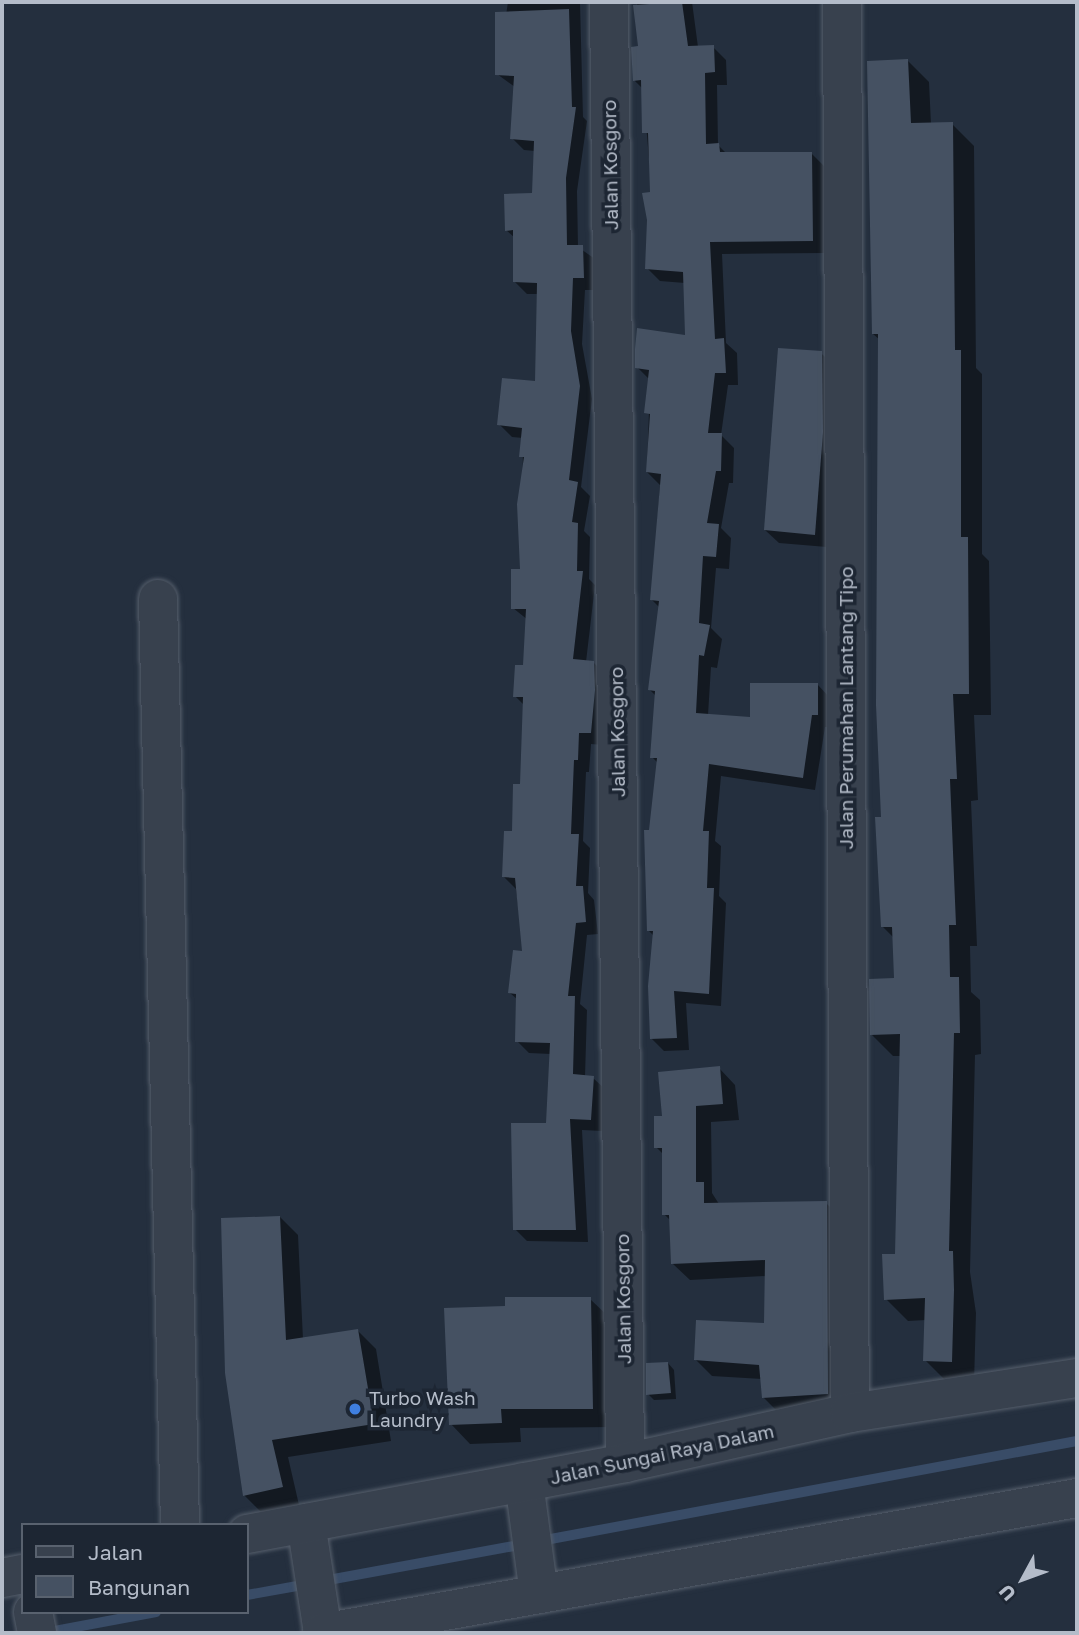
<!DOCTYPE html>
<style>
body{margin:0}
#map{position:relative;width:1079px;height:1635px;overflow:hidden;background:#242f3e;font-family:"Golos Text",sans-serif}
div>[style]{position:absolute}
.shadow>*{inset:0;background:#0007}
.stream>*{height:10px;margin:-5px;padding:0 5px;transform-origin:5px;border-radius:5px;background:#394c67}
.building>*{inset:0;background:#455162}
.roads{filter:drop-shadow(0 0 2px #565f6c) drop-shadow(0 0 2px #565f6c)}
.minor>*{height:38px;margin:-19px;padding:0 19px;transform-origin:19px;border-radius:19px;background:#38414e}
.dots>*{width:19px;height:19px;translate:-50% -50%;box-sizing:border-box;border:4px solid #1d2633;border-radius:50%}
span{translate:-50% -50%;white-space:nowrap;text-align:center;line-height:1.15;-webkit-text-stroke:7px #1d2633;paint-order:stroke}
.street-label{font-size:19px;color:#b4bcc9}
.poi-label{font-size:19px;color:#b4bcc9}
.left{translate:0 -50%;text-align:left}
.frame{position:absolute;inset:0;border:4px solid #b4bcc9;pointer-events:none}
.legend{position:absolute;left:21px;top:1523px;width:228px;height:91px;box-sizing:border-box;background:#1d2633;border:2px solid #59626f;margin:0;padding:9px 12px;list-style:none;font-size:21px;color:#b4bcc9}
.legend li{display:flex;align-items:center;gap:14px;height:35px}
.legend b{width:35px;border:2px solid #59626f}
.north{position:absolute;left:988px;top:1544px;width:70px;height:70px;-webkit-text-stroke:5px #1d2633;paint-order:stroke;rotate:229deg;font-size:19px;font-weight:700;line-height:28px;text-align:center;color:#b4bcc9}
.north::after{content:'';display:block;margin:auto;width:24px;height:32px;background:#b4bcc9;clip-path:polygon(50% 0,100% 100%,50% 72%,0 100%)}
</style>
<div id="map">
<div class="shadow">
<i style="clip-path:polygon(508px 2px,580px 2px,583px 117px,587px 121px,577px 191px,578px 247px,595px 259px,595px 290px,585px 290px,582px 344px,592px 399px,581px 487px,590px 496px,584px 531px,590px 537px,589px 579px,595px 585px,586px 662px,594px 663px,606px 675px,603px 745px,591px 744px,589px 772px,586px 772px,583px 841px,590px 848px,588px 893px,594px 900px,598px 934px,587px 935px,580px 1004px,587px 1010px,585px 1077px,593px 1078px,606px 1090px,603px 1131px,582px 1130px,588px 1242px,527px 1241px,515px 1229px,547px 1124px,551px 1054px,529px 1053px,517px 1041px,518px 1000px,510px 993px,524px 953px,516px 889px,504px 877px,522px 786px,525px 706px,515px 696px,525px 667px,528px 620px,513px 608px,522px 571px,523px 438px,512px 437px,499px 424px,537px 383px,538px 294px,527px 294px,515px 282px,515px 238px,506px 230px,533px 195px,535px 151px,524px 150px,512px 138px,515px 87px,497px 74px)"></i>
<i style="clip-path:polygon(637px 2px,692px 2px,698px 47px,713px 47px,726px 60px,727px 85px,717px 85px,718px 145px,727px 154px,811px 153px,824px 166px,825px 253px,722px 254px,726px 343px,737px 353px,738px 385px,728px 385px,721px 435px,734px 448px,733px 483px,729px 483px,721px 528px,731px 538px,729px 569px,716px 568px,711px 628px,722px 639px,717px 668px,711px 667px,708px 715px,752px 719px,818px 685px,830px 698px,831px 727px,825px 727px,815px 790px,721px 776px,715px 841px,721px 846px,719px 896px,726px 903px,721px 1006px,686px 1003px,689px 1050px,664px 1051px,651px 1038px,654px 936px,648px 930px,658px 763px,652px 757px,657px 697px,650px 690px,660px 608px,652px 600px,660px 485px,647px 472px,650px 380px,637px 367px,687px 337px,685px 283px,660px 281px,647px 268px,652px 194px,643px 89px,634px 80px,640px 48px)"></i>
<i style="clip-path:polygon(907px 60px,929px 82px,931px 124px,952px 124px,974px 146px,976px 368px,982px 374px,982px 554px,989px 561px,991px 715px,974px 715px,978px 800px,971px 801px,977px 946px,970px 946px,971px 992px,980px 1000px,981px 1054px,975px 1055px,970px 1272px,976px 1313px,974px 1383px,947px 1382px,925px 1360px,926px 1320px,908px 1321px,886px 1299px,897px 1255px,901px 1056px,893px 1056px,871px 1034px,896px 980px,894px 938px,883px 927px,880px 340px,873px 334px)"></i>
<i style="clip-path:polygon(821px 353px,834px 366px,827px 547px,779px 543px,765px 530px)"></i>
<i style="clip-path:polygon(719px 1068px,735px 1085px,739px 1120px,711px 1122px,712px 1193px,719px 1204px,826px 1203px,843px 1220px,844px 1410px,780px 1414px,763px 1397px,762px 1379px,712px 1376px,696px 1360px,765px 1325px,766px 1276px,690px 1280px,673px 1264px,671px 1221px,664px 1214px,664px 1155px,656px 1147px,664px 1117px)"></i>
<i style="clip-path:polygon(280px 1217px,298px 1235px,303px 1339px,358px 1331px,376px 1349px,391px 1441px,288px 1457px,299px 1505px,262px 1513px,244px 1495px)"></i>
<i style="clip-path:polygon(590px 1299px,610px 1318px,612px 1427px,520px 1428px,521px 1442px,470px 1444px,451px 1424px,507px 1308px)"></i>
<i style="clip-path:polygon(668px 1363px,674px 1370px,676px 1399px,654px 1400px,648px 1394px)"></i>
</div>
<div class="stream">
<i style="left:540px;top:1541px;width:546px;rotate:-10.55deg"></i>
<i style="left:323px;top:1581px;width:205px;rotate:-10.4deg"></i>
<i style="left:247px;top:1595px;width:62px;rotate:-10.2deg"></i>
<i style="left:44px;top:1633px;width:114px;rotate:-10.6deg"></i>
</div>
<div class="building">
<i style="clip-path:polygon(682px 2px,688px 46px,714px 45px,715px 72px,705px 73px,706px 144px,719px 143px,720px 152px,812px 152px,813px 241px,710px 242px,715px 339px,724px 338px,726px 373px,715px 373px,708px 433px,722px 433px,721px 471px,716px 471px,707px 523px,719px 524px,716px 557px,703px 556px,699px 623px,710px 625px,704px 656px,699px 655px,696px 713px,750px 717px,750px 683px,818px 683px,818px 715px,812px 715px,803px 778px,709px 764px,703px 831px,709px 831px,707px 888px,714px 888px,709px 994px,674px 991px,677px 1038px,650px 1039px,648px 986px,653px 931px,647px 931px,644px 830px,649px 830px,657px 758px,650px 758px,655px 691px,648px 690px,659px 601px,650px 600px,661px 474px,646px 472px,650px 414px,644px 413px,649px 370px,635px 368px,635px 349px,637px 328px,685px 335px,683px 272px,645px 269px,647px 220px,642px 193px,650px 192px,648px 133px,642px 133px,641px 80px,633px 81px,631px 47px,638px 46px,633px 5px)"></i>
<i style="clip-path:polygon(569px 9px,572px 107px,576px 107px,566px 178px,567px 245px,583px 245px,584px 278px,573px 278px,571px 331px,580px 386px,569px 480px,578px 482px,572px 522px,578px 523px,577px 571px,583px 571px,573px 659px,594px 661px,595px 690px,591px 733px,579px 733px,578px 760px,574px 760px,571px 834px,579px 834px,576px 886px,583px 886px,586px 922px,576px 923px,568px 996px,575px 996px,573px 1074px,594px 1076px,591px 1120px,570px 1119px,576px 1230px,513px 1230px,511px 1123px,546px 1123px,550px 1043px,515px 1042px,516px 994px,508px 993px,513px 950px,522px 951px,515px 878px,502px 877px,504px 831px,512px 831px,513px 784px,520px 784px,523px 697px,513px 697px,515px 665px,523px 665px,526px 609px,511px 609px,511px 569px,520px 569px,517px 504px,524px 457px,519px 457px,522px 428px,497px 425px,502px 378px,535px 381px,537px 283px,513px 282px,513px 230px,505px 231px,504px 194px,532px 193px,534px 141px,510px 139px,514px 76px,495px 75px,495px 12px)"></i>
<i style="clip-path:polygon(908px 59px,911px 123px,953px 122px,955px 350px,961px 350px,961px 537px,968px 537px,969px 694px,953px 694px,957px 779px,950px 779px,956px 925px,949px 925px,950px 977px,959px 977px,960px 1033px,954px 1033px,949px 1251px,953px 1251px,954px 1290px,952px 1362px,923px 1361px,925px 1298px,884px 1300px,882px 1254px,895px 1254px,900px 1034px,870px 1035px,869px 979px,894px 978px,892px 927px,881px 927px,875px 817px,881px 817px,876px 705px,878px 334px,872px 334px,867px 61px)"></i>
<i style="clip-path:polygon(778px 348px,822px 351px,823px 432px,815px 535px,764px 530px)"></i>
<i style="clip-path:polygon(720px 1066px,723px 1104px,696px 1106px,696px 1182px,704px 1182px,704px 1203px,827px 1201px,828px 1394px,762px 1398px,759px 1365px,694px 1360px,696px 1320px,764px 1323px,765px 1260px,671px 1264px,669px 1215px,662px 1215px,662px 1148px,654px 1148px,654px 1116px,662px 1116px,658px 1072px)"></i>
<i style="clip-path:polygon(280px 1216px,286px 1340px,358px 1329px,374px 1424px,272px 1440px,283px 1487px,243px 1496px,225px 1373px,221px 1218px)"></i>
<i style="clip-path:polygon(505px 1297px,591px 1297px,593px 1409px,501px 1409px,502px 1423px,449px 1425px,444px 1308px,505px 1306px)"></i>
<i style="clip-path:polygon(668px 1362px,671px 1393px,646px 1395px,646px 1363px)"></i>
</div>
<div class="roads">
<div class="minor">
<i style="left:609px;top:2px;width:1461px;rotate:89.37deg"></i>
<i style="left:842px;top:2px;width:1411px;rotate:89.68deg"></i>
<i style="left:158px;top:599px;width:926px;rotate:88.64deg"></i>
<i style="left:524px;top:1482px;width:113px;rotate:82.4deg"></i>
<i style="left:306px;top:1523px;width:111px;rotate:81.2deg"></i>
<i style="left:247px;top:1534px;width:385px;rotate:-10.6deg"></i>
<i style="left:625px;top:1463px;width:230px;rotate:-12.5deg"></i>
<i style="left:850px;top:1413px;width:230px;rotate:-8.8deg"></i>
<i style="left:2px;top:1578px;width:21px;rotate:-11deg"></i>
<i style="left:33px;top:1612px;width:21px;rotate:79deg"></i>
<i style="left:322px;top:1633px;width:767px;rotate:-10.14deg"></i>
</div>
</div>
<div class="dots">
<i style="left:355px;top:1409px;background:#3f7fe0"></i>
</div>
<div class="street-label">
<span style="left:610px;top:165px;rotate:-91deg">Jalan Kosgoro</span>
<span style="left:846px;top:708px;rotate:-90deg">Jalan Perumahan Lantang Tipo</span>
<span style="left:617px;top:732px;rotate:-91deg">Jalan Kosgoro</span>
<span style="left:623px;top:1299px;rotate:-91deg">Jalan Kosgoro</span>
<span style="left:662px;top:1454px;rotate:-12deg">Jalan Sungai Raya Dalam</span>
</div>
<div class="poi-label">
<span class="left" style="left:369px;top:1409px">Turbo Wash<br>Laundry</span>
</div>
<div class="frame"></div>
<ul class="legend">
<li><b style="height:9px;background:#38414e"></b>Jalan</li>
<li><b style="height:19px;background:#455162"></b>Bangunan</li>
</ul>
<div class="north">U</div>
</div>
